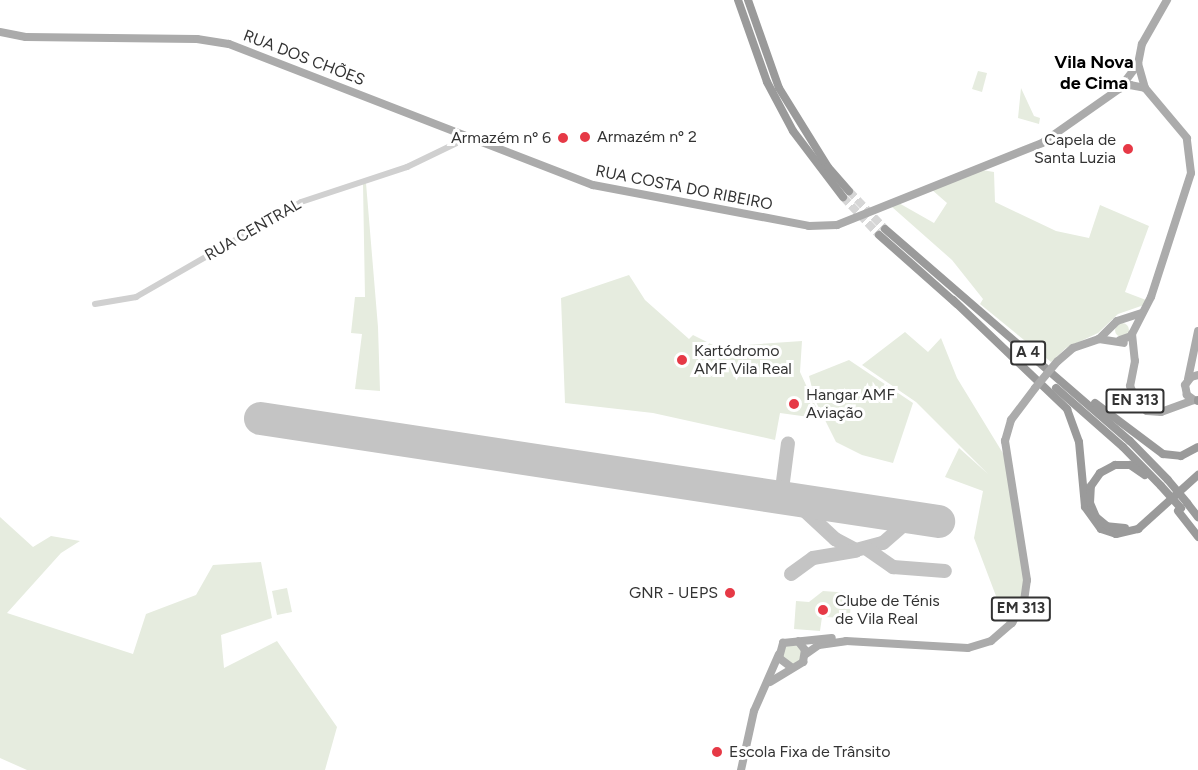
<!DOCTYPE html>
<meta charset="utf-8">
<style>
body{margin:0}
#map{position:relative;width:1198px;height:770px;overflow:hidden;background:#fff;font-family:Figtree,sans-serif}
div>[style]{position:absolute}
.green>*{inset:0;background:#e6ecdf}
.round{border-radius:50%}
.taxiway>*{height:14px;margin:-7px;padding:0 7px;transform-origin:7px;border-radius:7px;background:#c4c4c4}
.runway>*{height:33px;margin:-16.5px;padding:0 16.5px;transform-origin:16.5px;border-radius:16.5px;background:#c4c4c4}
.highway-tunnel>*{height:8px;margin-top:-4px;transform-origin:0;background:repeating-linear-gradient(90deg,#d6d6d6 0 8px,transparent 0 12px)}
.minor>*{height:6px;margin:-3px;padding:0 3px;transform-origin:3px;border-radius:3px;background:#d0d0d0}
.major>*{height:8px;margin:-4px;padding:0 4px;transform-origin:4px;border-radius:4px;background:#ababab}
.highway>*{height:8px;margin:-4px;padding:0 4px;transform-origin:4px;border-radius:4px;background:#9a9a9a}
.major-bridge>*{height:8px;margin:-4px;padding:0 4px;transform-origin:4px;border-radius:4px;background:#ababab}
.highway-bridge>*{height:8px;margin:-4px;padding:0 4px;transform-origin:4px;border-radius:4px;background:#9a9a9a}
.dots>*{width:16px;height:16px;translate:-50% -50%;box-sizing:border-box;border:3px solid #fff;border-radius:50%}
span{translate:-50% -50%;white-space:nowrap;text-align:center;line-height:1.15;-webkit-text-stroke:6px #fff;paint-order:stroke}
.shield-label span{padding:2px 4px;background:#fff;border:2px solid;border-radius:4px;-webkit-text-stroke-width:0}
.shield-label{font-size:15px;color:#333;font-weight:700}
.street-label{font-size:16px;color:#333}
.poi-label{font-size:16px;color:#333}
.left{translate:0 -50%;text-align:left}
.right{translate:-100% -50%;text-align:right}
.neighbourhood-label{font-size:18px;color:#000;font-weight:700}
</style>
<div id="map">
<div class="green">
<i style="clip-path:polygon(978px 71px,987px 73px,982px 92px,972px 89px)"></i>
<i style="clip-path:polygon(1021px 88px,1034px 116px,1040px 118px,1039px 124px,1018px 118px)"></i>
<i style="clip-path:polygon(982px 170px,994px 172px,995px 202px,1056px 231px,1089px 238px,1100px 205px,1149px 226px,1125px 292px,1146px 300px,1144px 305px,1118px 314px,1098px 333px,1066px 348px,1051px 362px,980px 304px,983px 299px,952px 260px,892px 207px,897px 202px,934px 223px,947px 203px,931px 189px)"></i>
<i style="clip-path:polygon(366px 183px,378px 327px,380px 391px,355px 389px,362px 334px,351px 333px,355px 297px,365px 297px,363px 184px)"></i>
<i style="clip-path:polygon(629px 275px,645px 300px,689px 339px,693px 335px,717px 347px,802px 341px,800px 372px,817px 409px,810px 412px,809px 417px,780px 413px,775px 440px,653px 413px,565px 403px,561px 298px)"></i>
<i class="round" style="left:1115px;top:323px;width:14px;height:14px"></i>
<i style="clip-path:polygon(905px 332px,928px 352px,941px 338px,957px 378px,1004px 455px,1024px 578px,1021px 599px,1007px 625px,974px 538px,983px 491px,945px 477px,959px 448px,988px 474px,916px 402px,862px 365px)"></i>
<i style="clip-path:polygon(849px 360px,913px 403px,893px 463px,862px 455px,836px 442px,815px 400px,809px 376px)"></i>
<i style="clip-path:polygon(0 517px,33px 547px,51px 536px,80px 541px,61px 553px,7px 613px,133px 654px,146px 614px,196px 595px,213px 565px,261px 562px,272px 618px,221px 635px,224px 668px,277px 641px,337px 727px,325px 770px,27px 770px,0 758px)"></i>
<i style="clip-path:polygon(287px 588px,292px 612px,277px 615px,272px 591px)"></i>
<i style="clip-path:polygon(823px 591px,851px 593px,850px 618px,822px 617px,820px 631px,794px 629px,796px 601px,809px 602px)"></i>
<i class="round" style="left:782px;top:644px;width:20px;height:20px"></i>
</div>
<div class="taxiway">
<i style="left:781px;top:497px;width:54px;rotate:-82.6deg"></i>
<i style="left:792px;top:499px;width:59px;rotate:42.9deg"></i>
<i style="left:835px;top:539px;width:24px;rotate:28deg"></i>
<i style="left:856px;top:550px;width:28px;rotate:-15deg"></i>
<i style="left:883px;top:543px;width:40px;rotate:-41deg"></i>
<i style="left:867px;top:549px;width:32px;rotate:35deg"></i>
<i style="left:893px;top:567px;width:52px;rotate:4.4deg"></i>
<i style="left:791px;top:574px;width:27px;rotate:-36deg"></i>
<i style="left:813px;top:558px;width:43px;rotate:-9.5deg"></i>
</div>
<div class="runway">
<i style="left:260px;top:418px;width:686px;rotate:8.64deg"></i>
</div>
<div class="highway-tunnel">
<i style="left:849px;top:191px;width:52px;rotate:46.5deg"></i>
<i style="left:843px;top:197px;width:52px;rotate:46.5deg"></i>
</div>
<div class="minor">
<i style="left:95px;top:304px;width:42px;rotate:-9.7deg"></i>
<i style="left:136px;top:297px;width:190px;rotate:-29.9deg"></i>
<i style="left:301px;top:202px;width:112px;rotate:-18.3deg"></i>
<i style="left:407px;top:167px;width:69px;rotate:-25.8deg"></i>
</div>
<div class="major">
<i style="left:0;top:32px;width:26px;rotate:11deg"></i>
<i style="left:26px;top:37px;width:171px;rotate:0.7deg"></i>
<i style="left:197px;top:39px;width:32px;rotate:9deg"></i>
<i style="left:229px;top:44px;width:390px;rotate:21.2deg"></i>
<i style="left:593px;top:185px;width:220px;rotate:10.7deg"></i>
<i style="left:809px;top:226px;width:28px;rotate:-2deg"></i>
<i style="left:837px;top:225px;width:221px;rotate:-21.8deg"></i>
<i style="left:1042px;top:143px;width:94px;rotate:-35deg"></i>
<i style="left:1119px;top:89px;width:12px;rotate:-20deg"></i>
<i style="left:1130px;top:85px;width:15px;rotate:11deg"></i>
<i style="left:1120px;top:88px;width:30px;rotate:-53deg"></i>
<i style="left:1132px;top:334px;width:27px;rotate:84deg"></i>
<i style="left:1135px;top:361px;width:25px;rotate:101deg"></i>
<i style="left:1130px;top:386px;width:20px;rotate:66deg"></i>
<i style="left:1138px;top:404px;width:11px;rotate:38deg"></i>
<i style="left:1147px;top:411px;width:14px;rotate:4deg"></i>
<i style="left:1161px;top:412px;width:35px;rotate:-20deg"></i>
<i style="left:1099px;top:339px;width:25px;rotate:-45deg"></i>
<i style="left:1117px;top:321px;width:25px;rotate:-18deg"></i>
<i style="left:1120px;top:340px;width:12px;rotate:-20deg"></i>
<i style="left:1131px;top:336px;width:44px;rotate:-62.9deg"></i>
<i style="left:1151px;top:297px;width:130px;rotate:-72.1deg"></i>
<i style="left:1191px;top:173px;width:35px;rotate:-97deg"></i>
<i style="left:1187px;top:138px;width:65px;rotate:-130deg"></i>
<i style="left:1145px;top:88px;width:25px;rotate:-106deg"></i>
<i style="left:1138px;top:64px;width:20px;rotate:-79deg"></i>
<i style="left:1142px;top:44px;width:51px;rotate:-60.4deg"></i>
<i style="left:1058px;top:361px;width:20px;rotate:-41deg"></i>
<i style="left:1073px;top:348px;width:28px;rotate:-19deg"></i>
<i style="left:1099px;top:339px;width:25px;rotate:9deg"></i>
<i style="left:1188px;top:379px;width:49px;rotate:-78.2deg"></i>
<i style="left:1194px;top:400px;width:9px;rotate:-144deg"></i>
<i style="left:1187px;top:395px;width:10px;rotate:-101deg"></i>
<i style="left:1185px;top:385px;width:10px;rotate:-53deg"></i>
<i style="left:1191px;top:377px;width:7px;rotate:-16deg"></i>
<i style="left:806px;top:654px;width:16px;rotate:-35deg"></i>
<i style="left:819px;top:645px;width:27px;rotate:-8deg"></i>
<i style="left:846px;top:641px;width:122px;rotate:3.3deg"></i>
<i style="left:968px;top:648px;width:24px;rotate:-17deg"></i>
<i style="left:991px;top:641px;width:28px;rotate:-41deg"></i>
<i style="left:1012px;top:623px;width:25px;rotate:-61deg"></i>
<i style="left:1024px;top:601px;width:21px;rotate:-82deg"></i>
<i style="left:1027px;top:580px;width:141px;rotate:-99deg"></i>
<i style="left:1005px;top:441px;width:22px;rotate:-74deg"></i>
<i style="left:1011px;top:420px;width:40px;rotate:-53deg"></i>
<i style="left:791px;top:667px;width:15px;rotate:-143deg"></i>
<i style="left:779px;top:658px;width:16px;rotate:-75deg"></i>
<i style="left:783px;top:643px;width:49px;rotate:-5.8deg"></i>
<i style="left:770px;top:682px;width:39px;rotate:-31deg"></i>
<i style="left:803px;top:662px;width:12px;rotate:-81deg"></i>
<i style="left:805px;top:650px;width:11px;rotate:-128deg"></i>
<i style="left:741px;top:770px;width:60px;rotate:-77.6deg"></i>
<i style="left:754px;top:711px;width:62px;rotate:-66.3deg"></i>
</div>
<div class="highway">
<i style="left:738px;top:0;width:87px;rotate:70.5deg"></i>
<i style="left:767px;top:82px;width:55px;rotate:62deg"></i>
<i style="left:793px;top:131px;width:83px;rotate:52.9deg"></i>
<i style="left:748px;top:0;width:93px;rotate:70.6deg"></i>
<i style="left:779px;top:88px;width:93px;rotate:58.2deg"></i>
<i style="left:828px;top:167px;width:32px;rotate:49deg"></i>
<i style="left:885px;top:229px;width:324px;rotate:40.9deg"></i>
<i style="left:1130px;top:441px;width:54px;rotate:45.7deg"></i>
<i style="left:879px;top:235px;width:104px;rotate:41.5deg"></i>
<i style="left:953px;top:300px;width:158px;rotate:43.7deg"></i>
<i style="left:1067px;top:409px;width:35px;rotate:70deg"></i>
<i style="left:1079px;top:442px;width:65px;rotate:84.7deg"></i>
<i style="left:1085px;top:507px;width:27px;rotate:54deg"></i>
<i style="left:1101px;top:529px;width:16px;rotate:18deg"></i>
<i style="left:1116px;top:534px;width:23px;rotate:-13deg"></i>
<i style="left:1138px;top:529px;width:81px;rotate:-42deg"></i>
<i style="left:1056px;top:388px;width:89px;rotate:41.4deg"></i>
<i style="left:1123px;top:447px;width:54px;rotate:45.7deg"></i>
<i style="left:1198px;top:400px;width:1px;rotate:90deg"></i>
<i style="left:1095px;top:403px;width:85px;rotate:36.9deg"></i>
<i style="left:1163px;top:454px;width:18px;rotate:6deg"></i>
<i style="left:1181px;top:456px;width:19px;rotate:-28deg"></i>
<i style="left:1187px;top:503px;width:18px;rotate:52deg"></i>
<i style="left:1178px;top:511px;width:33px;rotate:52deg"></i>
<i style="left:1125px;top:528px;width:18px;rotate:-174deg"></i>
<i style="left:1107px;top:526px;width:14px;rotate:-141deg"></i>
<i style="left:1096px;top:517px;width:15px;rotate:-113deg"></i>
<i style="left:1090px;top:503px;width:17px;rotate:-87deg"></i>
<i style="left:1091px;top:486px;width:16px;rotate:-55deg"></i>
<i style="left:1100px;top:473px;width:17px;rotate:-28deg"></i>
<i style="left:1115px;top:465px;width:15px"></i>
<i style="left:1130px;top:465px;width:18px;rotate:34deg"></i>
</div>
<div class="major-bridge">
<i style="left:1035px;top:388px;width:35px;rotate:-50deg"></i>
</div>
<div class="highway-bridge">
<i style="left:1168px;top:480px;width:30px;rotate:50deg"></i>
<i style="left:1161px;top:486px;width:30px;rotate:48deg"></i>
</div>
<div class="dots">
<i style="left:585px;top:137px;background:#e63946"></i>
<i style="left:563px;top:138px;background:#e63946"></i>
<i style="left:1128px;top:149px;background:#e63946"></i>
<i style="left:682px;top:360px;background:#e63946"></i>
<i style="left:794px;top:404px;background:#e63946"></i>
<i style="left:730px;top:593px;background:#e63946"></i>
<i style="left:823px;top:610px;background:#e63946"></i>
<i style="left:717px;top:752px;background:#e63946"></i>
</div>
<div class="shield-label">
<span style="left:1028px;top:353px">A 4</span>
<span style="left:1135px;top:401px">EN 313</span>
<span style="left:1021px;top:609px">EM 313</span>
</div>
<div class="street-label">
<span style="left:304px;top:58px;rotate:21deg">RUA DOS CHÕES</span>
<span style="left:684px;top:188px;rotate:11deg">RUA COSTA DO RIBEIRO</span>
<span style="left:253px;top:230px;rotate:-30deg">RUA CENTRAL</span>
</div>
<div class="poi-label">
<span class="left" style="left:597px;top:137px">Armazém nº 2</span>
<span class="right" style="left:551px;top:138px">Armazém nº 6</span>
<span class="right" style="left:1116px;top:149px">Capela de<br>Santa Luzia</span>
<span class="left" style="left:694px;top:360px">Kartódromo<br>AMF Vila Real</span>
<span class="left" style="left:806px;top:404px">Hangar AMF<br>Aviação</span>
<span class="right" style="left:718px;top:593px">GNR - UEPS</span>
<span class="left" style="left:835px;top:610px">Clube de Ténis<br>de Vila Real</span>
<span class="left" style="left:729px;top:752px">Escola Fixa de Trânsito</span>
</div>
<div class="neighbourhood-label">
<span style="left:1094px;top:73px">Vila Nova<br>de Cima</span>
</div>
</div>
